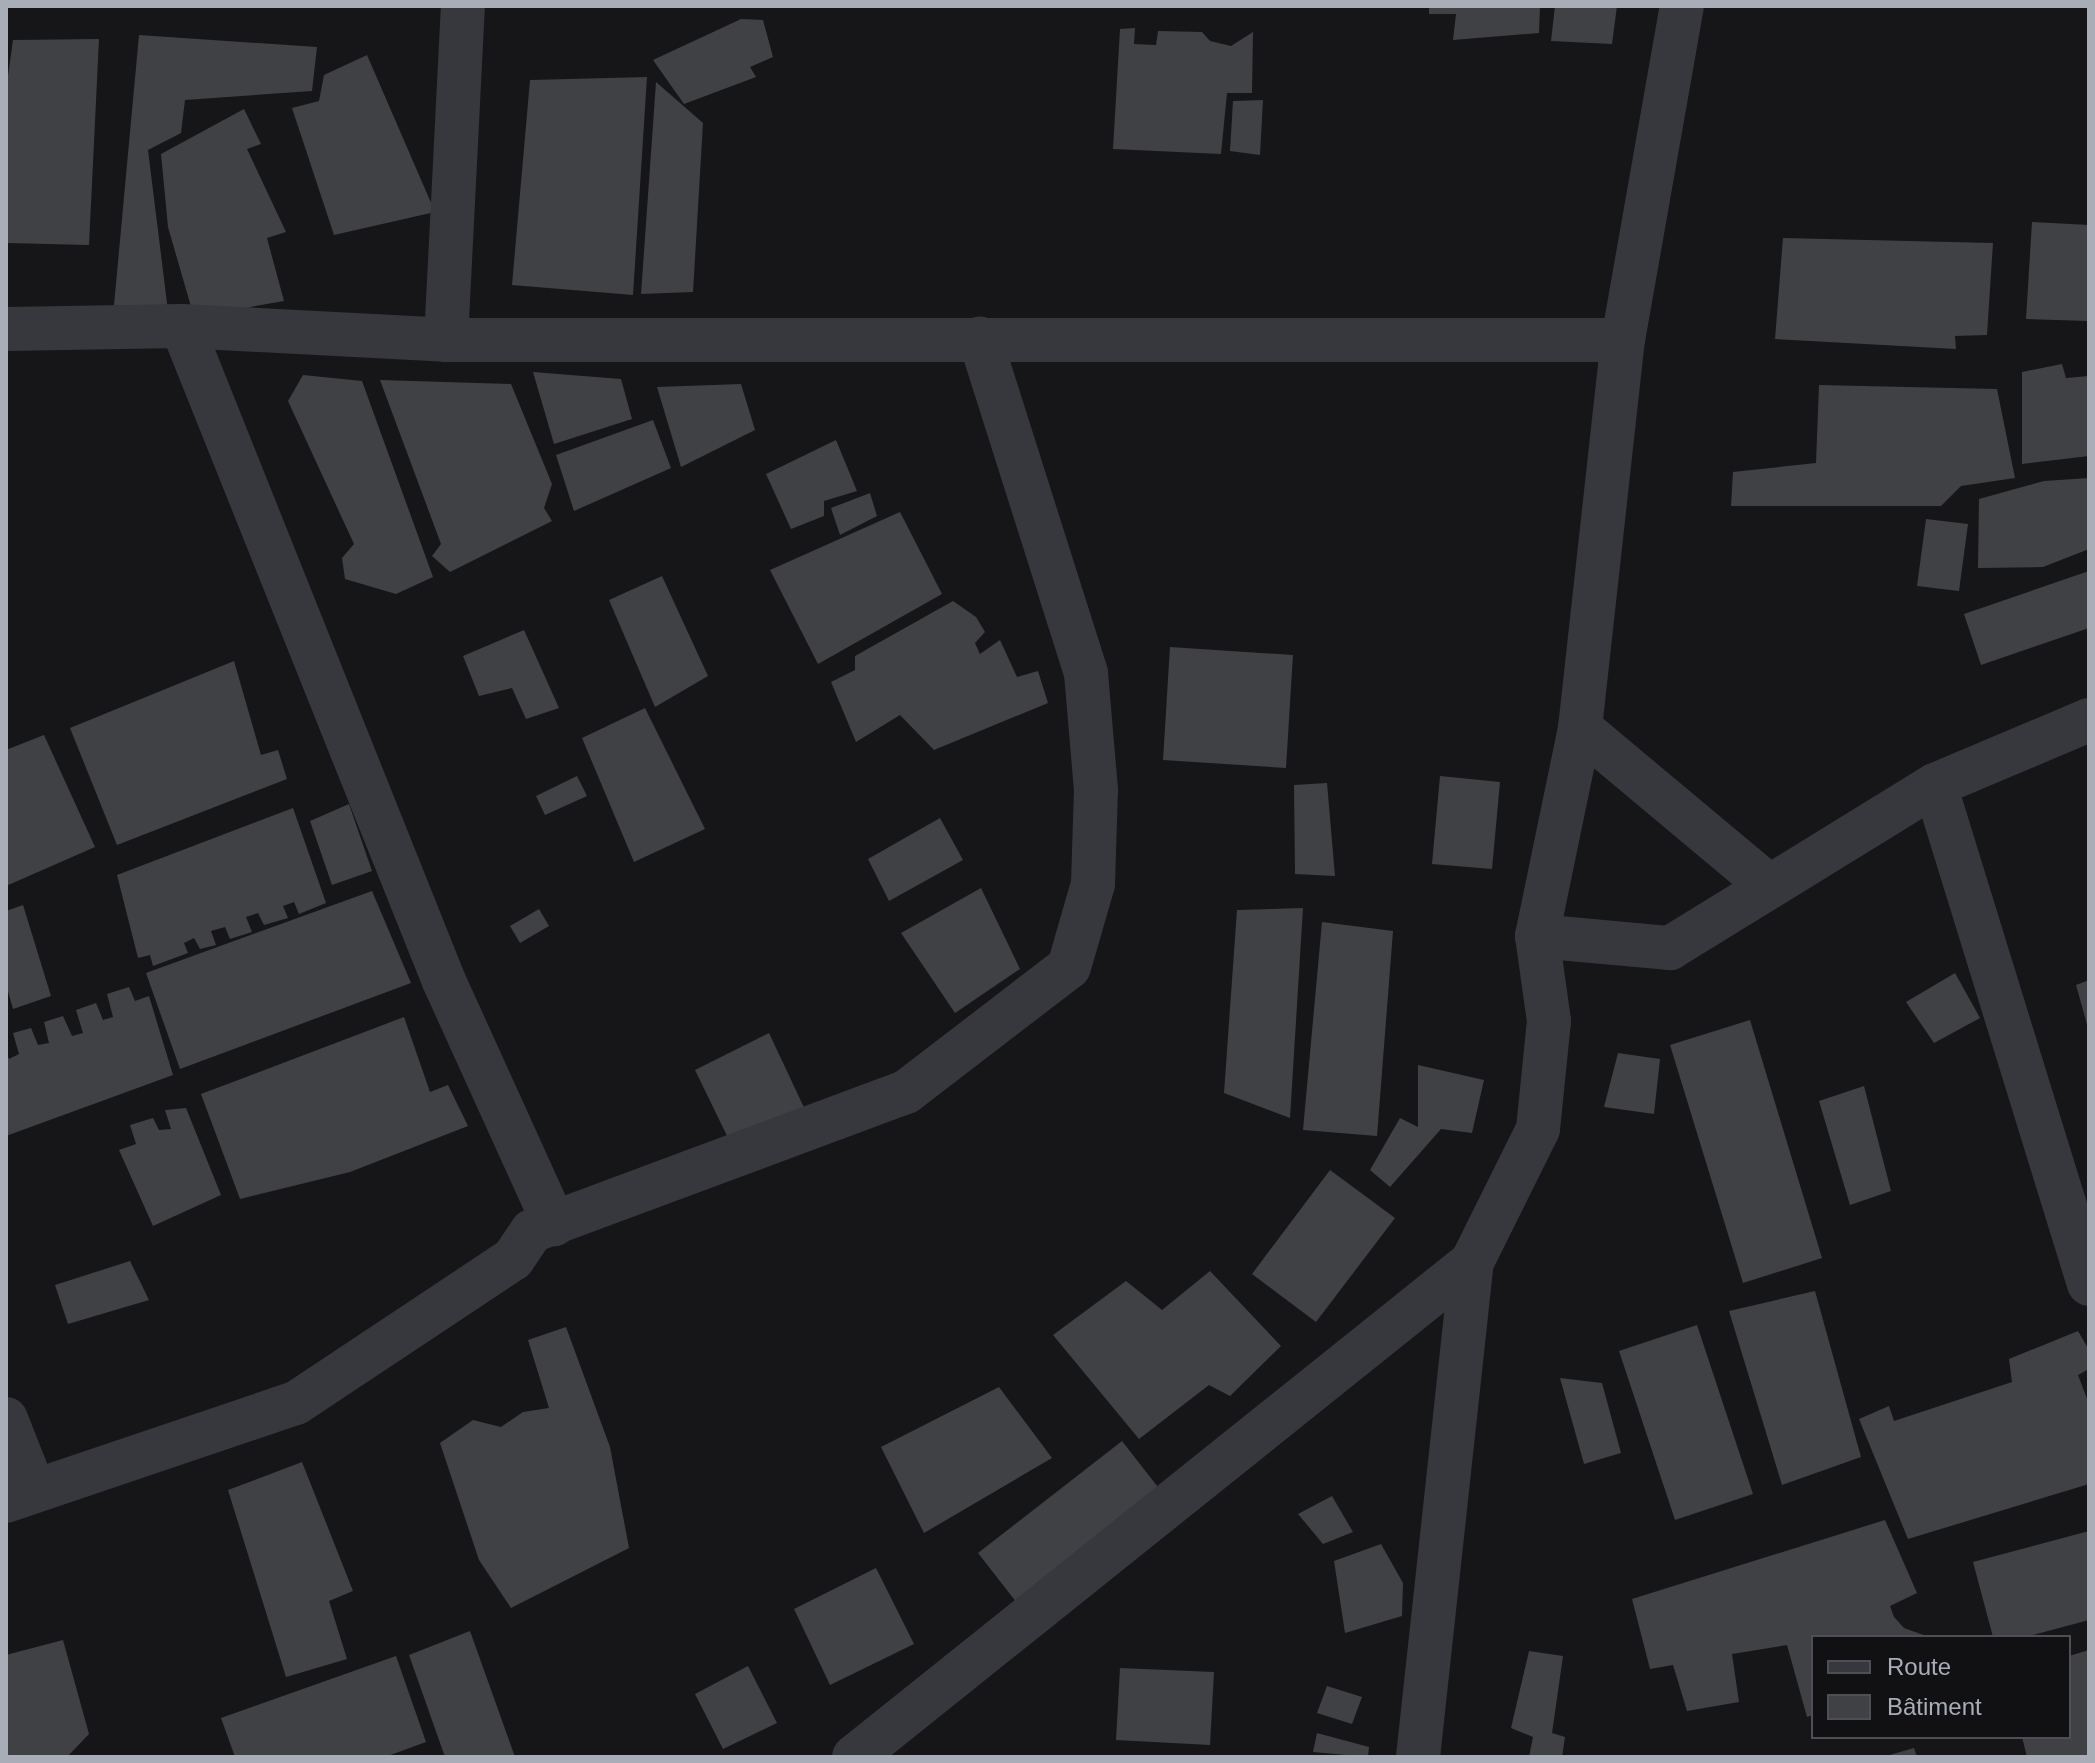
<!DOCTYPE html>
<meta charset="utf-8">
<style>
body{margin:0}
#map{position:relative;width:2095px;height:1763px;overflow:hidden;background:#161618;font-family:Helvetica,sans-serif}
div>[style]{position:absolute}
.building>*{inset:0;background:#404145}
.minor>*{height:44px;margin:-22px;padding:0 22px;transform-origin:22px;border-radius:22px;background:#37383d}
span{translate:-50% -50%;white-space:nowrap;text-align:center;line-height:1.15;-webkit-text-stroke:6px #111113;paint-order:stroke}
.frame{position:absolute;inset:0;border:8px solid #a8adb8;pointer-events:none}
.legend{position:absolute;left:1811px;top:1635px;width:260px;height:104px;box-sizing:border-box;background:#111113;border:2px solid #4d4f55;margin:0;padding:10px 14px;list-style:none;font-size:24px;color:#a8adb8}
.legend li{display:flex;align-items:center;gap:16px;height:40px}
.legend b{width:40px;border:2px solid #4d4f55}
</style>
<div id="map">
<div class="building">
<i style="clip-path:polygon(1429px 6px,1540px 6px,1539px 33px,1453px 40px,1456px 14px,1429px 14px)"></i>
<i style="clip-path:polygon(1555px 6px,1617px 6px,1612px 44px,1551px 41px)"></i>
<i style="clip-path:polygon(741px 19px,763px 20px,773px 57px,750px 67px,756px 77px,684px 104px,653px 60px)"></i>
<i style="clip-path:polygon(1135px 28px,1134px 44px,1156px 45px,1158px 31px,1202px 32px,1210px 41px,1231px 46px,1253px 32px,1252px 93px,1227px 93px,1221px 154px,1113px 149px,1120px 29px)"></i>
<i style="clip-path:polygon(139px 35px,317px 47px,312px 91px,185px 100px,181px 133px,148px 150px,168px 311px,114px 305px)"></i>
<i style="clip-path:polygon(99px 39px,89px 245px,6px 243px,6px 90px,13px 40px)"></i>
<i style="clip-path:polygon(367px 55px,435px 212px,334px 235px,292px 108px,319px 101px,324px 75px)"></i>
<i style="clip-path:polygon(647px 77px,633px 295px,512px 285px,530px 80px)"></i>
<i style="clip-path:polygon(656px 82px,703px 123px,693px 292px,641px 294px)"></i>
<i style="clip-path:polygon(1263px 100px,1260px 155px,1230px 151px,1233px 101px)"></i>
<i style="clip-path:polygon(244px 109px,261px 144px,247px 149px,286px 232px,267px 238px,284px 301px,194px 317px,168px 227px,161px 154px)"></i>
<i style="clip-path:polygon(2032px 222px,2089px 225px,2089px 321px,2026px 319px)"></i>
<i style="clip-path:polygon(1783px 238px,1993px 243px,1987px 335px,1955px 336px,1956px 349px,1775px 339px)"></i>
<i style="clip-path:polygon(2062px 364px,2066px 378px,2089px 376px,2089px 456px,2022px 464px,2022px 372px)"></i>
<i style="clip-path:polygon(533px 372px,621px 379px,632px 419px,554px 444px)"></i>
<i style="clip-path:polygon(303px 375px,362px 381px,433px 577px,396px 594px,345px 579px,342px 558px,354px 544px,288px 401px)"></i>
<i style="clip-path:polygon(380px 380px,511px 384px,552px 484px,544px 508px,552px 521px,450px 572px,432px 556px,441px 544px)"></i>
<i style="clip-path:polygon(741px 384px,755px 430px,681px 467px,657px 387px)"></i>
<i style="clip-path:polygon(1819px 385px,1997px 389px,2015px 478px,1961px 486px,1941px 506px,1731px 506px,1733px 472px,1816px 463px)"></i>
<i style="clip-path:polygon(653px 420px,671px 468px,574px 511px,556px 455px)"></i>
<i style="clip-path:polygon(836px 440px,857px 491px,824px 501px,824px 516px,791px 529px,766px 474px)"></i>
<i style="clip-path:polygon(2089px 478px,2089px 549px,2043px 567px,1978px 568px,1979px 499px,2044px 481px)"></i>
<i style="clip-path:polygon(870px 493px,877px 516px,840px 535px,831px 508px)"></i>
<i style="clip-path:polygon(900px 512px,942px 594px,818px 664px,770px 570px)"></i>
<i style="clip-path:polygon(1926px 519px,1968px 524px,1959px 591px,1917px 586px)"></i>
<i style="clip-path:polygon(2089px 571px,2089px 628px,1981px 665px,1964px 614px)"></i>
<i style="clip-path:polygon(662px 576px,708px 676px,655px 707px,609px 600px)"></i>
<i style="clip-path:polygon(953px 601px,976px 617px,985px 632px,975px 643px,980px 654px,1000px 640px,1017px 677px,1038px 671px,1048px 703px,934px 750px,900px 715px,856px 742px,831px 682px,855px 670px,855px 656px)"></i>
<i style="clip-path:polygon(524px 630px,559px 708px,526px 719px,512px 688px,479px 696px,463px 656px)"></i>
<i style="clip-path:polygon(1170px 647px,1293px 655px,1286px 768px,1163px 760px)"></i>
<i style="clip-path:polygon(234px 661px,261px 755px,278px 750px,287px 779px,117px 845px,70px 728px)"></i>
<i style="clip-path:polygon(645px 708px,705px 829px,634px 862px,582px 738px)"></i>
<i style="clip-path:polygon(44px 735px,95px 847px,6px 886px,6px 750px)"></i>
<i style="clip-path:polygon(577px 776px,587px 796px,545px 815px,536px 796px)"></i>
<i style="clip-path:polygon(1440px 776px,1500px 782px,1492px 869px,1432px 864px)"></i>
<i style="clip-path:polygon(1327px 783px,1335px 876px,1295px 874px,1294px 785px)"></i>
<i style="clip-path:polygon(349px 804px,372px 871px,332px 885px,310px 821px)"></i>
<i style="clip-path:polygon(293px 808px,326px 903px,299px 914px,294px 902px,283px 906px,288px 918px,264px 925px,258px 913px,246px 917px,252px 932px,230px 939px,225px 927px,211px 931px,216px 945px,200px 949px,194px 938px,184px 943px,188px 953px,153px 966px,150px 955px,138px 958px,117px 875px)"></i>
<i style="clip-path:polygon(940px 818px,963px 860px,889px 901px,868px 859px)"></i>
<i style="clip-path:polygon(981px 888px,1020px 969px,955px 1013px,901px 933px)"></i>
<i style="clip-path:polygon(372px 891px,411px 983px,180px 1069px,146px 973px)"></i>
<i style="clip-path:polygon(23px 905px,51px 996px,13px 1009px,6px 984px,6px 911px)"></i>
<i style="clip-path:polygon(1303px 908px,1290px 1118px,1224px 1093px,1237px 910px)"></i>
<i style="clip-path:polygon(539px 909px,549px 926px,520px 943px,510px 926px)"></i>
<i style="clip-path:polygon(1322px 922px,1393px 931px,1377px 1136px,1303px 1130px)"></i>
<i style="clip-path:polygon(1955px 973px,1980px 1018px,1934px 1043px,1906px 1002px)"></i>
<i style="clip-path:polygon(2089px 980px,2089px 1028px,2088px 1028px,2076px 985px)"></i>
<i style="clip-path:polygon(129px 987px,135px 1001px,149px 996px,173px 1075px,6px 1136px,6px 1052px,9px 1059px,19px 1054px,13px 1033px,31px 1028px,38px 1045px,49px 1043px,44px 1022px,63px 1016px,72px 1036px,83px 1033px,76px 1010px,96px 1003px,103px 1020px,113px 1017px,107px 994px)"></i>
<i style="clip-path:polygon(404px 1017px,430px 1092px,448px 1085px,468px 1126px,350px 1172px,240px 1199px,201px 1094px)"></i>
<i style="clip-path:polygon(1750px 1020px,1822px 1258px,1743px 1283px,1670px 1045px)"></i>
<i style="clip-path:polygon(769px 1033px,808px 1116px,730px 1142px,695px 1070px)"></i>
<i style="clip-path:polygon(1618px 1053px,1660px 1059px,1654px 1114px,1604px 1107px)"></i>
<i style="clip-path:polygon(1418px 1065px,1484px 1080px,1472px 1133px,1441px 1129px,1390px 1187px,1370px 1170px,1400px 1118px,1418px 1127px)"></i>
<i style="clip-path:polygon(1864px 1086px,1891px 1191px,1850px 1205px,1819px 1101px)"></i>
<i style="clip-path:polygon(186px 1108px,221px 1195px,153px 1226px,119px 1150px,136px 1144px,130px 1125px,153px 1118px,159px 1130px,171px 1129px,165px 1110px)"></i>
<i style="clip-path:polygon(1330px 1170px,1395px 1218px,1316px 1322px,1252px 1274px)"></i>
<i style="clip-path:polygon(130px 1261px,149px 1300px,68px 1324px,55px 1285px)"></i>
<i style="clip-path:polygon(1210px 1271px,1281px 1346px,1230px 1396px,1209px 1385px,1139px 1439px,1053px 1335px,1126px 1281px,1162px 1310px)"></i>
<i style="clip-path:polygon(1815px 1291px,1861px 1457px,1782px 1485px,1729px 1311px)"></i>
<i style="clip-path:polygon(1697px 1325px,1753px 1494px,1675px 1520px,1619px 1351px)"></i>
<i style="clip-path:polygon(566px 1327px,610px 1447px,629px 1548px,511px 1608px,479px 1560px,440px 1443px,473px 1420px,501px 1427px,523px 1412px,549px 1408px,528px 1340px)"></i>
<i style="clip-path:polygon(2078px 1331px,2089px 1350px,2089px 1369px,2078px 1375px,2089px 1404px,2089px 1484px,1908px 1539px,1859px 1419px,1889px 1406px,1894px 1421px,2012px 1382px,2009px 1359px)"></i>
<i style="clip-path:polygon(1560px 1378px,1602px 1383px,1621px 1453px,1584px 1464px)"></i>
<i style="clip-path:polygon(999px 1387px,1052px 1458px,924px 1533px,881px 1447px)"></i>
<i style="clip-path:polygon(1122px 1441px,1161px 1491px,1017px 1603px,978px 1553px)"></i>
<i style="clip-path:polygon(302px 1462px,353px 1591px,329px 1601px,347px 1659px,286px 1677px,228px 1490px)"></i>
<i style="clip-path:polygon(1332px 1496px,1353px 1532px,1323px 1544px,1298px 1514px)"></i>
<i style="clip-path:polygon(1885px 1520px,1917px 1593px,1890px 1606px,1894px 1617px,1904px 1628px,1929px 1637px,1813px 1637px,1813px 1715px,1807px 1717px,1787px 1645px,1732px 1654px,1739px 1702px,1687px 1711px,1673px 1665px,1650px 1669px,1632px 1599px)"></i>
<i style="clip-path:polygon(2089px 1531px,2089px 1620px,2025px 1637px,1993px 1637px,1973px 1562px)"></i>
<i style="clip-path:polygon(1381px 1544px,1403px 1583px,1402px 1616px,1345px 1633px,1334px 1561px)"></i>
<i style="clip-path:polygon(876px 1568px,914px 1644px,830px 1685px,794px 1609px)"></i>
<i style="clip-path:polygon(470px 1631px,515px 1757px,445px 1757px,409px 1655px)"></i>
<i style="clip-path:polygon(63px 1640px,89px 1734px,67px 1757px,6px 1757px,6px 1655px)"></i>
<i style="clip-path:polygon(2089px 1650px,2089px 1757px,2027px 1757px,2022px 1737px,2069px 1737px,2069px 1656px)"></i>
<i style="clip-path:polygon(1529px 1651px,1563px 1656px,1552px 1733px,1565px 1737px,1562px 1757px,1529px 1757px,1533px 1737px,1511px 1728px)"></i>
<i style="clip-path:polygon(396px 1656px,426px 1742px,385px 1757px,235px 1757px,221px 1718px)"></i>
<i style="clip-path:polygon(748px 1666px,777px 1723px,723px 1749px,695px 1694px)"></i>
<i style="clip-path:polygon(1120px 1668px,1214px 1672px,1210px 1745px,1116px 1740px)"></i>
<i style="clip-path:polygon(1327px 1686px,1362px 1697px,1352px 1724px,1317px 1713px)"></i>
<i style="clip-path:polygon(1317px 1733px,1369px 1747px,1368px 1757px,1313px 1752px)"></i>
<i style="clip-path:polygon(1914px 1748px,1917px 1757px,1886px 1757px,1886px 1756px)"></i>
</div>
<div class="minor">
<i style="left:182px;top:326px;width:705px;rotate:68.2deg"></i>
<i style="left:444px;top:981px;width:267px;rotate:65.6deg"></i>
<i style="left:6px;top:329px;width:176px;rotate:-1deg"></i>
<i style="left:182px;top:326px;width:264px;rotate:3deg"></i>
<i style="left:446px;top:340px;width:1177px"></i>
<i style="left:446px;top:340px;width:334px;rotate:-87.1deg"></i>
<i style="left:1580px;top:728px;width:246px;rotate:39.9deg"></i>
<i style="left:1935px;top:785px;width:522px;rotate:72.85deg"></i>
<i style="left:1537px;top:936px;width:134px;rotate:5.2deg"></i>
<i style="left:1670px;top:948px;width:311px;rotate:-31.6deg"></i>
<i style="left:1935px;top:785px;width:167px;rotate:-22.9deg"></i>
<i style="left:6px;top:1419px;width:74px;rotate:68.6deg"></i>
<i style="left:6px;top:1501px;width:306px;rotate:-18.7deg"></i>
<i style="left:296px;top:1403px;width:260px;rotate:-33.6deg"></i>
<i style="left:513px;top:1259px;width:34px;rotate:-56deg"></i>
<i style="left:532px;top:1231px;width:399px;rotate:-20.4deg"></i>
<i style="left:906px;top:1092px;width:205px;rotate:-37.5deg"></i>
<i style="left:1069px;top:967px;width:86px;rotate:-73.9deg"></i>
<i style="left:1093px;top:884px;width:94px;rotate:-88.2deg"></i>
<i style="left:1096px;top:790px;width:117px;rotate:-94.9deg"></i>
<i style="left:1086px;top:673px;width:351px;rotate:-107.6deg"></i>
<i style="left:854px;top:1757px;width:792px;rotate:-38.69deg"></i>
<i style="left:1418px;top:1757px;width:498px;rotate:-83.8deg"></i>
<i style="left:1472px;top:1262px;width:148px;rotate:-63.6deg"></i>
<i style="left:1538px;top:1129px;width:109px;rotate:-84.2deg"></i>
<i style="left:1549px;top:1021px;width:86px;rotate:-98deg"></i>
<i style="left:1537px;top:936px;width:212px;rotate:-78.3deg"></i>
<i style="left:1580px;top:728px;width:390px;rotate:-83.7deg"></i>
<i style="left:1623px;top:340px;width:339px;rotate:-80deg"></i>
</div>
<div class="frame"></div>
<ul class="legend">
<li><b style="height:10px;background:#37383d"></b>Route</li>
<li><b style="height:22px;background:#404145"></b>Bâtiment</li>
</ul>
</div>
